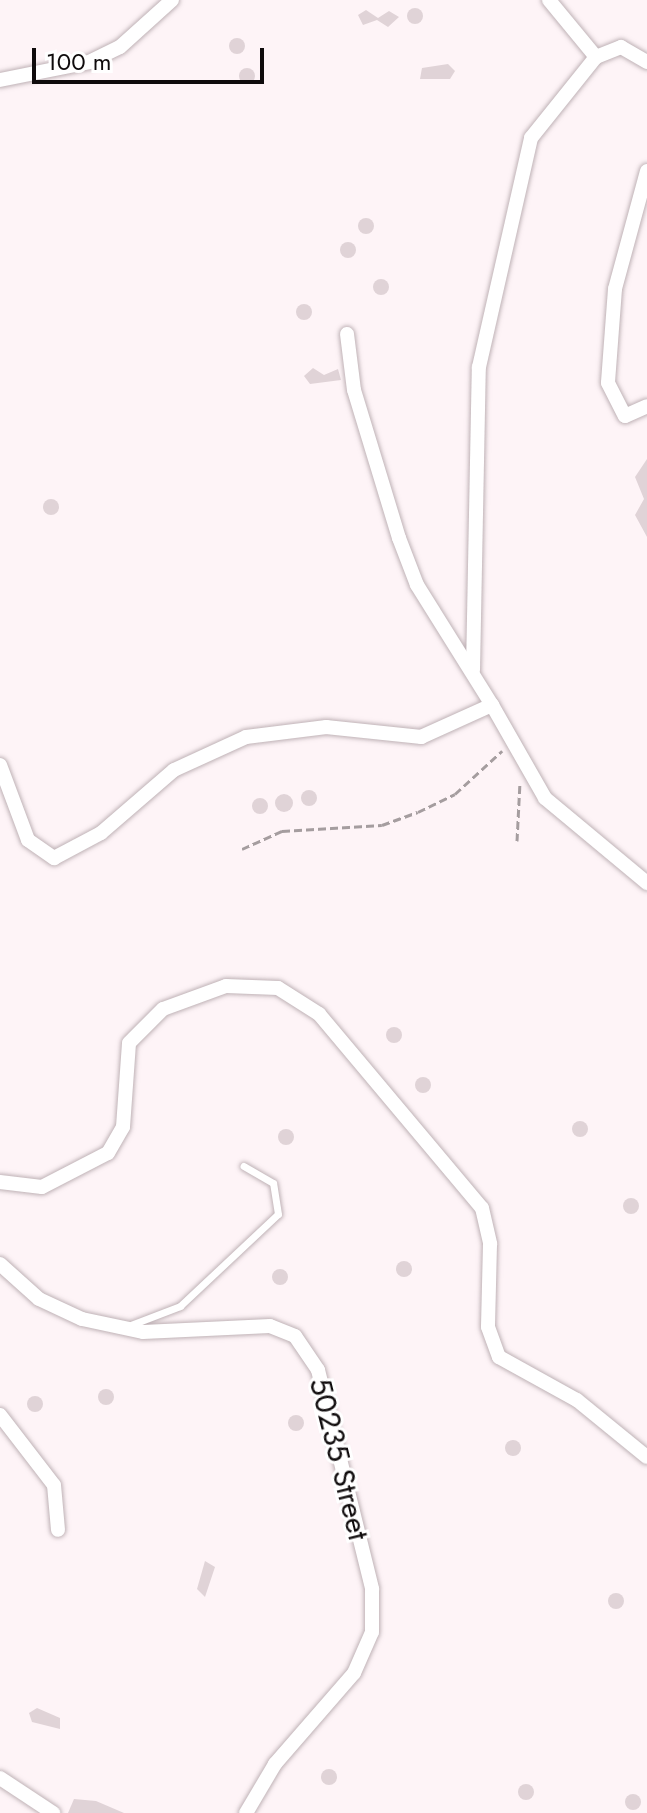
<!DOCTYPE html>
<style>
body{margin:0}
#map{position:relative;width:647px;height:1813px;overflow:hidden;background:#fef4f7;font-family:Jost,sans-serif}
div>[style]{position:absolute}
.building>*{inset:0;background:#e0d3d7}
.round{border-radius:50%}
.path>*{height:3px;margin-top:-1.5px;transform-origin:0;background:repeating-linear-gradient(90deg,#a59d9f 0 8px,transparent 0 12px)}
.roads{filter:drop-shadow(0 0 2px #bfb2b6) drop-shadow(0 0 2px #bfb2b6)}
.lane>*{height:7px;margin:-3.5px;padding:0 3.5px;transform-origin:3.5px;border-radius:3.5px;background:#fff}
.street>*{height:14px;margin:-7px;padding:0 7px;transform-origin:7px;border-radius:7px;background:#fff}
span{translate:-50% -50%;white-space:nowrap;text-align:center;line-height:1.15;-webkit-text-stroke:6px #fff;paint-order:stroke}
.street-label{font-size:30px;color:#0f0b0c}
.scale{position:absolute;left:32px;top:48px;width:232px;height:36px;box-sizing:border-box;border:4px solid #0f0b0c;border-top:0;padding-left:10px;font-size:24px;line-height:28px;white-space:nowrap;color:#0f0b0c;-webkit-text-stroke:6px #fff;paint-order:stroke}
</style>
<div id="map">
<div class="building">
<i class="round" style="left:407px;top:8px;width:16px;height:16px"></i>
<i style="clip-path:polygon(366px 10px,378px 18px,389px 11px,399px 17px,388px 27px,377px 20px,363px 25px,358px 15px)"></i>
<i class="round" style="left:229px;top:38px;width:16px;height:16px"></i>
<i style="clip-path:polygon(448px 64px,455px 71px,450px 79px,420px 79px,422px 68px)"></i>
<i class="round" style="left:239px;top:68px;width:16px;height:16px"></i>
<i class="round" style="left:358px;top:218px;width:16px;height:16px"></i>
<i class="round" style="left:340px;top:242px;width:16px;height:16px"></i>
<i class="round" style="left:373px;top:279px;width:16px;height:16px"></i>
<i class="round" style="left:296px;top:304px;width:16px;height:16px"></i>
<i style="clip-path:polygon(313px 368px,324px 375px,338px 369px,341px 380px,310px 384px,304px 376px)"></i>
<i style="clip-path:polygon(647px 459px,647px 537px,635px 515px,644px 499px,635px 477px)"></i>
<i class="round" style="left:43px;top:499px;width:16px;height:16px"></i>
<i class="round" style="left:301px;top:790px;width:16px;height:16px"></i>
<i class="round" style="left:275px;top:794px;width:18px;height:18px"></i>
<i class="round" style="left:252px;top:798px;width:16px;height:16px"></i>
<i class="round" style="left:386px;top:1027px;width:16px;height:16px"></i>
<i class="round" style="left:415px;top:1077px;width:16px;height:16px"></i>
<i class="round" style="left:572px;top:1121px;width:16px;height:16px"></i>
<i class="round" style="left:278px;top:1129px;width:16px;height:16px"></i>
<i class="round" style="left:623px;top:1198px;width:16px;height:16px"></i>
<i class="round" style="left:396px;top:1261px;width:16px;height:16px"></i>
<i class="round" style="left:272px;top:1269px;width:16px;height:16px"></i>
<i class="round" style="left:98px;top:1389px;width:16px;height:16px"></i>
<i class="round" style="left:27px;top:1396px;width:16px;height:16px"></i>
<i class="round" style="left:288px;top:1415px;width:16px;height:16px"></i>
<i class="round" style="left:505px;top:1440px;width:16px;height:16px"></i>
<i style="clip-path:polygon(205px 1561px,215px 1567px,205px 1597px,197px 1589px)"></i>
<i class="round" style="left:608px;top:1593px;width:16px;height:16px"></i>
<i style="clip-path:polygon(37px 1708px,60px 1718px,60px 1729px,32px 1722px,29px 1713px)"></i>
<i class="round" style="left:321px;top:1769px;width:16px;height:16px"></i>
<i class="round" style="left:518px;top:1784px;width:16px;height:16px"></i>
<i class="round" style="left:625px;top:1794px;width:16px;height:16px"></i>
<i style="clip-path:polygon(74px 1799px,96px 1801px,124px 1813px,68px 1813px)"></i>
</div>
<div class="path">
<i style="left:517px;top:841px;width:59px;rotate:-87.1deg"></i>
<i style="left:242px;top:849px;width:44px;rotate:-24.2deg"></i>
<i style="left:282px;top:831px;width:100px;rotate:-3.4deg"></i>
<i style="left:382px;top:825px;width:38px;rotate:-20deg"></i>
<i style="left:418px;top:812px;width:41px;rotate:-25.9deg"></i>
<i style="left:455px;top:794px;width:64px;rotate:-42.5deg"></i>
</div>
<div class="roads">
<div class="lane">
<i style="left:128px;top:1326px;width:56px;rotate:-21deg"></i>
<i style="left:180px;top:1306px;width:134px;rotate:-43.2deg"></i>
<i style="left:278px;top:1214px;width:31px;rotate:-99deg"></i>
<i style="left:273px;top:1183px;width:34px;rotate:-150deg"></i>
</div>
<div class="street">
<i style="left:549px;top:0;width:74px;rotate:50.5deg"></i>
<i style="left:0;top:80px;width:91px;rotate:-11.4deg"></i>
<i style="left:89px;top:62px;width:34px;rotate:-26deg"></i>
<i style="left:120px;top:47px;width:70px;rotate:-42.1deg"></i>
<i style="left:647px;top:171px;width:122px;rotate:105.2deg"></i>
<i style="left:615px;top:289px;width:94px;rotate:94.3deg"></i>
<i style="left:608px;top:383px;width:37px;rotate:63deg"></i>
<i style="left:625px;top:416px;width:24px;rotate:-24deg"></i>
<i style="left:347px;top:334px;width:56px;rotate:82.9deg"></i>
<i style="left:354px;top:390px;width:155px;rotate:73.1deg"></i>
<i style="left:399px;top:538px;width:50px;rotate:69deg"></i>
<i style="left:417px;top:585px;width:142px;rotate:58deg"></i>
<i style="left:473px;top:670px;width:303px;rotate:-88.9deg"></i>
<i style="left:479px;top:367px;width:235px;rotate:-77.2deg"></i>
<i style="left:531px;top:138px;width:104px;rotate:-51.3deg"></i>
<i style="left:596px;top:57px;width:27px;rotate:-22deg"></i>
<i style="left:621px;top:47px;width:30px;rotate:30deg"></i>
<i style="left:0;top:765px;width:80px;rotate:69.5deg"></i>
<i style="left:28px;top:840px;width:32px;rotate:35deg"></i>
<i style="left:54px;top:858px;width:53px;rotate:-28deg"></i>
<i style="left:101px;top:833px;width:96px;rotate:-40.8deg"></i>
<i style="left:174px;top:770px;width:79px;rotate:-24.6deg"></i>
<i style="left:246px;top:737px;width:81px;rotate:-7.1deg"></i>
<i style="left:326px;top:727px;width:96px;rotate:6deg"></i>
<i style="left:421px;top:737px;width:78px;rotate:-24.3deg"></i>
<i style="left:492px;top:705px;width:107px;rotate:60.3deg"></i>
<i style="left:545px;top:798px;width:133px;rotate:39.8deg"></i>
<i style="left:0;top:1182px;width:42px;rotate:6.8deg"></i>
<i style="left:42px;top:1187px;width:74px;rotate:-27.3deg"></i>
<i style="left:108px;top:1153px;width:30px;rotate:-60deg"></i>
<i style="left:123px;top:1127px;width:84px;rotate:-85.9deg"></i>
<i style="left:129px;top:1043px;width:48px;rotate:-45deg"></i>
<i style="left:163px;top:1009px;width:67px;rotate:-20.1deg"></i>
<i style="left:226px;top:986px;width:52px;rotate:2.2deg"></i>
<i style="left:278px;top:988px;width:49px;rotate:32.4deg"></i>
<i style="left:319px;top:1014px;width:253px;rotate:50deg"></i>
<i style="left:482px;top:1208px;width:37px;rotate:77deg"></i>
<i style="left:490px;top:1244px;width:83px;rotate:91.4deg"></i>
<i style="left:488px;top:1327px;width:32px;rotate:70deg"></i>
<i style="left:499px;top:1357px;width:89px;rotate:28.9deg"></i>
<i style="left:577px;top:1400px;width:90px;rotate:39.2deg"></i>
<i style="left:0;top:1264px;width:52px;rotate:41.9deg"></i>
<i style="left:39px;top:1299px;width:47px;rotate:24.9deg"></i>
<i style="left:82px;top:1319px;width:62px;rotate:12deg"></i>
<i style="left:143px;top:1332px;width:127px;rotate:-2.7deg"></i>
<i style="left:270px;top:1326px;width:27px;rotate:22deg"></i>
<i style="left:295px;top:1336px;width:41px;rotate:55.9deg"></i>
<i style="left:318px;top:1370px;width:226px;rotate:76.1deg"></i>
<i style="left:372px;top:1589px;width:43px;rotate:90deg"></i>
<i style="left:372px;top:1632px;width:45px;rotate:113.7deg"></i>
<i style="left:354px;top:1673px;width:121px;rotate:131deg"></i>
<i style="left:275px;top:1764px;width:57px;rotate:120.6deg"></i>
<i style="left:0;top:1415px;width:88px;rotate:52.4deg"></i>
<i style="left:54px;top:1485px;width:45px;rotate:84.9deg"></i>
<i style="left:0;top:1778px;width:64px;rotate:33.4deg"></i>
</div>
</div>
<div class="street-label">
<span style="left:339px;top:1459px;rotate:76deg">50235 Street</span>
</div>
<div class="scale">100 m</div>
</div>
